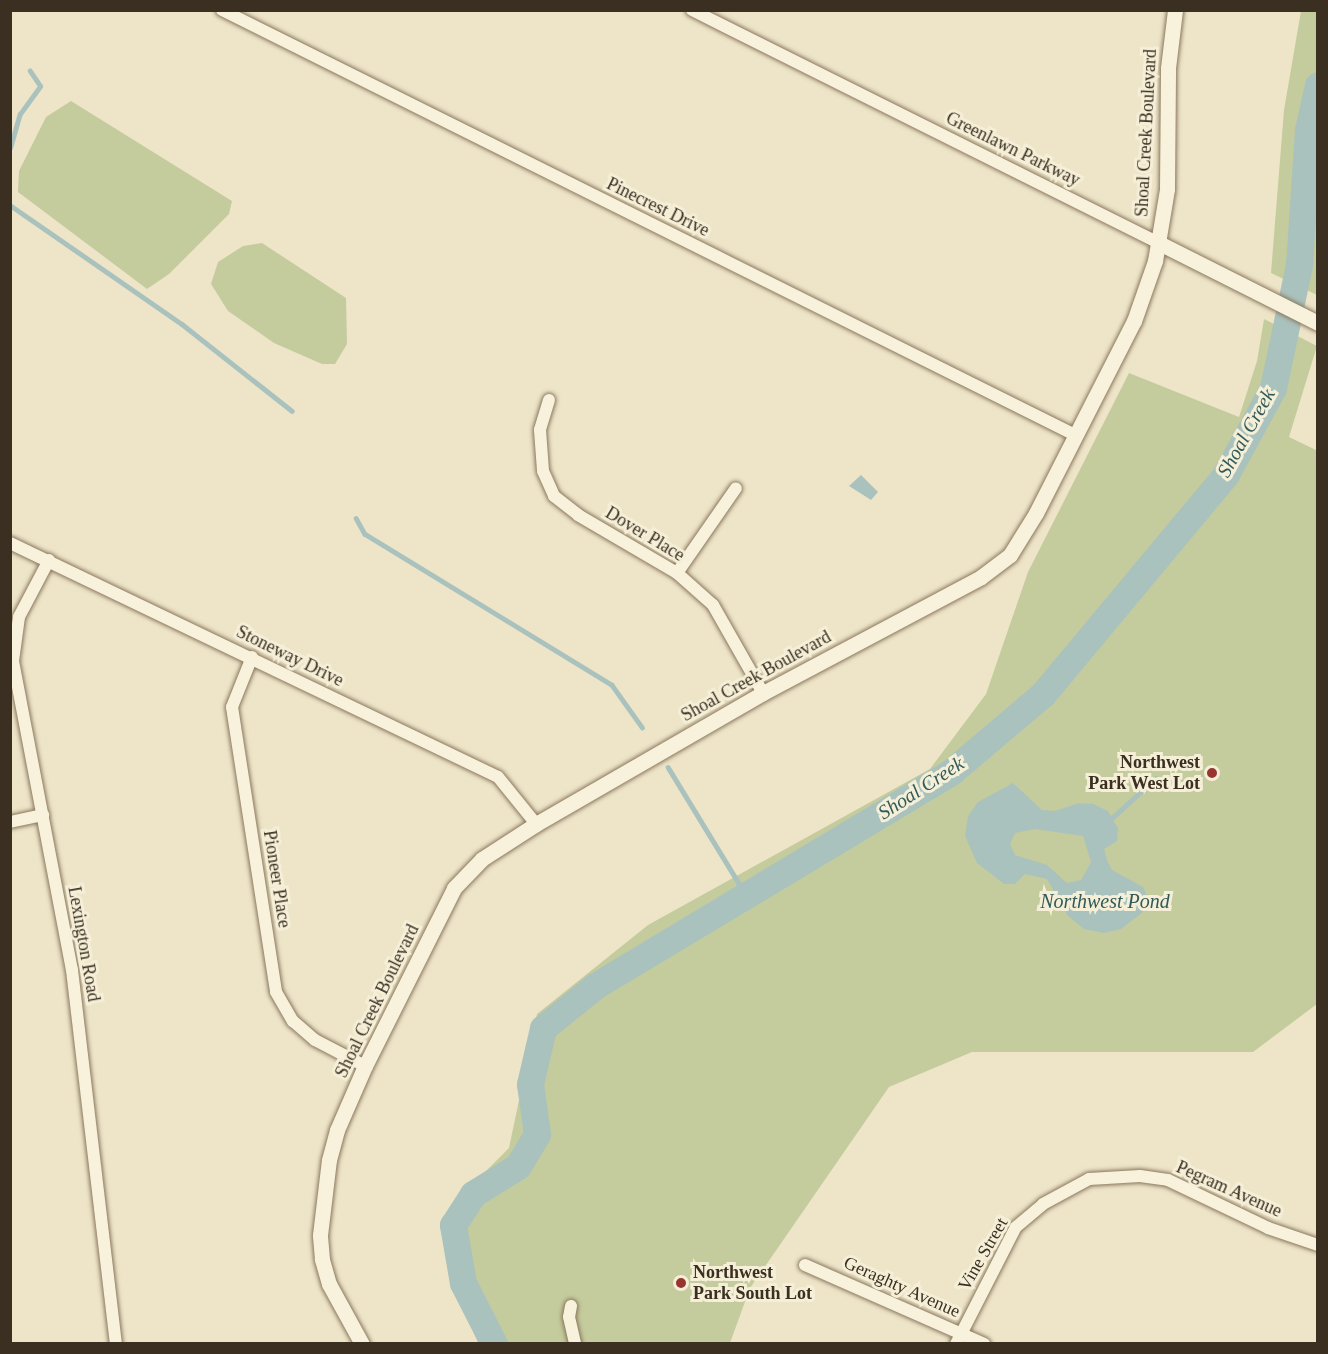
<!DOCTYPE html>
<style>
body{margin:0}
#map{position:relative;width:1328px;height:1354px;overflow:hidden;background:#eee5c9;font-family:"Times New Roman",serif}
div>[style]{position:absolute}
.green>*{inset:0;background:#c4cc9d}
.water>*{inset:0;background:#aac2bd}
.stream>*{height:4.5px;margin:-2.25px;padding:0 2.25px;transform-origin:2.25px;border-radius:2.25px;background:#aac2bd}
.river>*{height:27px;margin:-13.5px;padding:0 13.5px;transform-origin:13.5px;border-radius:13.5px;background:#aac2bd}
.roads{filter:drop-shadow(0 0 2px #8a785e) drop-shadow(0 0 2px #8a785e)}
.minor>*{height:12px;margin:-6px;padding:0 6px;transform-origin:6px;border-radius:6px;background:#f8f2dc}
.tertiary>*{height:15px;margin:-7.5px;padding:0 7.5px;transform-origin:7.5px;border-radius:7.5px;background:#f8f2dc}
.dots>*{width:16px;height:16px;translate:-50% -50%;box-sizing:border-box;border:3px solid #f5efd8;border-radius:50%}
span{translate:-50% -50%;white-space:nowrap;text-align:center;line-height:1.15;-webkit-text-stroke:6px #f5efd8;paint-order:stroke}
.street-label{font-size:18px;color:#3b2f21}
.poi-label{font-size:18px;color:#3b2f21;font-weight:700}
.right{translate:-100% -50%;text-align:right}
.left{translate:0 -50%;text-align:left}
.water-label{font-size:20px;color:#315a5a;font-style:italic}
.frame{position:absolute;inset:0;border:12px solid #3b2f21;pointer-events:none}
</style>
<div id="map">
<div class="green">
<i style="clip-path:polygon(1301px 11px,1317px 11px,1317px 295px,1271px 273px,1284px 110px)"></i>
<i style="clip-path:polygon(71px 101px,232px 201px,229px 214px,169px 274px,147px 289px,18px 192px,19px 171px,46px 117px)"></i>
<i style="clip-path:polygon(262px 243px,346px 298px,347px 344px,335px 364px,322px 364px,274px 343px,228px 311px,211px 284px,218px 262px,243px 246px)"></i>
<i style="clip-path:polygon(1264px 319px,1317px 346px,1289px 437px,1318px 451px,1317px 1004px,1253px 1052px,972px 1052px,889px 1087px,750px 1288px,730px 1343px,478px 1343px,453px 1278px,450px 1207px,509px 1148px,537px 1014px,648px 925px,930px 769px,986px 694px,1028px 572px,1129px 373px,1239px 417px,1257px 361px)"></i>
</div>
<div class="water">
<i style="clip-path:polygon(861px 475px,878px 492px,871px 500px,849px 486px)"></i>
<i style="clip-path:polygon(evenodd,1013px 783px,1042px 810px,1055px 811px,1079px 803px,1093px 804px,1108px 811px,1118px 828px,1117px 841px,1104px 849px,1107px 860px,1112px 870px,1143px 887px,1148px 898px,1143px 912px,1121px 929px,1104px 933px,1084px 929px,1068px 916px,1047px 879px,1025px 874px,1015px 884px,1004px 884px,977px 863px,965px 836px,968px 816px,978px 802px,1013px 783px,1035px 829px,1083px 836px,1091px 862px,1081px 880px,1067px 883px,1047px 865px,1015px 855px,1010px 844px,1015px 833px,1035px 829px)"></i>
</div>
<div class="stream">
<i style="left:10px;top:148px;width:35px;rotate:-74deg"></i>
<i style="left:20px;top:114px;width:34px;rotate:-54deg"></i>
<i style="left:40px;top:86px;width:18px;rotate:-124deg"></i>
<i style="left:10px;top:205px;width:209px;rotate:34.7deg"></i>
<i style="left:182px;top:324px;width:140px;rotate:38.3deg"></i>
<i style="left:356px;top:518px;width:18px;rotate:61deg"></i>
<i style="left:365px;top:534px;width:289px;rotate:31.4deg"></i>
<i style="left:612px;top:685px;width:52px;rotate:54.5deg"></i>
<i style="left:668px;top:767px;width:150px;rotate:58.6deg"></i>
<i style="left:1112px;top:818px;width:59px;rotate:-42.3deg"></i>
</div>
<div class="river">
<i style="left:494px;top:1344px;width:68px;rotate:-116.9deg"></i>
<i style="left:463px;top:1283px;width:59px;rotate:-99.8deg"></i>
<i style="left:453px;top:1225px;width:37px;rotate:-57deg"></i>
<i style="left:473px;top:1194px;width:53px;rotate:-31.9deg"></i>
<i style="left:518px;top:1166px;width:37px;rotate:-59deg"></i>
<i style="left:537px;top:1134px;width:50px;rotate:-98deg"></i>
<i style="left:530px;top:1084px;width:57px;rotate:-76.9deg"></i>
<i style="left:543px;top:1028px;width:67px;rotate:-38.9deg"></i>
<i style="left:595px;top:986px;width:415px;rotate:-31deg"></i>
<i style="left:951px;top:772px;width:121px;rotate:-40.3deg"></i>
<i style="left:1043px;top:694px;width:286px;rotate:-50.2deg"></i>
<i style="left:1226px;top:474px;width:98px;rotate:-61.3deg"></i>
<i style="left:1273px;top:388px;width:126px;rotate:-78.1deg"></i>
<i style="left:1299px;top:265px;width:135px;rotate:-86.2deg"></i>
<i style="left:1308px;top:130px;width:46px;rotate:-77.5deg"></i>
</div>
<div class="roads">
<div class="minor">
<i style="left:222px;top:10px;width:955px;rotate:26.48deg"></i>
<i style="left:692px;top:10px;width:522px;rotate:26.52deg"></i>
<i style="left:549px;top:400px;width:31px;rotate:107deg"></i>
<i style="left:540px;top:430px;width:41px;rotate:85.8deg"></i>
<i style="left:543px;top:471px;width:27px;rotate:66deg"></i>
<i style="left:554px;top:496px;width:31px;rotate:38deg"></i>
<i style="left:578px;top:515px;width:115px;rotate:30.4deg"></i>
<i style="left:677px;top:573px;width:48px;rotate:41.6deg"></i>
<i style="left:713px;top:605px;width:101px;rotate:60.4deg"></i>
<i style="left:10px;top:543px;width:541px;rotate:25.62deg"></i>
<i style="left:498px;top:777px;width:60px;rotate:51deg"></i>
<i style="left:49px;top:560px;width:64px;rotate:117.8deg"></i>
<i style="left:19px;top:617px;width:44px;rotate:97.8deg"></i>
<i style="left:13px;top:661px;width:315px;rotate:79.2deg"></i>
<i style="left:72px;top:970px;width:377px;rotate:83.3deg"></i>
<i style="left:677px;top:573px;width:103px;rotate:-55.2deg"></i>
<i style="left:252px;top:657px;width:54px;rotate:111.8deg"></i>
<i style="left:232px;top:707px;width:288px;rotate:81.2deg"></i>
<i style="left:276px;top:992px;width:34px;rotate:60deg"></i>
<i style="left:293px;top:1021px;width:29px;rotate:41deg"></i>
<i style="left:315px;top:1040px;width:56px;rotate:27.5deg"></i>
<i style="left:10px;top:822px;width:34px;rotate:-12deg"></i>
<i style="left:805px;top:1265px;width:196px;rotate:23.8deg"></i>
<i style="left:571px;top:1306px;width:11px;rotate:100deg"></i>
<i style="left:569px;top:1317px;width:28px;rotate:77deg"></i>
<i style="left:956px;top:1344px;width:131px;rotate:-62.9deg"></i>
<i style="left:1016px;top:1227px;width:35px;rotate:-40deg"></i>
<i style="left:1043px;top:1204px;width:52px;rotate:-28.5deg"></i>
<i style="left:1089px;top:1179px;width:51px;rotate:-3.4deg"></i>
<i style="left:1140px;top:1176px;width:28px;rotate:8deg"></i>
<i style="left:1168px;top:1180px;width:111px;rotate:25.6deg"></i>
<i style="left:1268px;top:1228px;width:53px;rotate:18.8deg"></i>
</div>
<div class="tertiary">
<i style="left:1159px;top:243px;width:178px;rotate:26.7deg"></i>
<i style="left:362px;top:1344px;width:68px;rotate:-118.8deg"></i>
<i style="left:329px;top:1284px;width:26px;rotate:-106deg"></i>
<i style="left:322px;top:1259px;width:24px;rotate:-95deg"></i>
<i style="left:320px;top:1235px;width:76px;rotate:-83.2deg"></i>
<i style="left:329px;top:1160px;width:31px;rotate:-75deg"></i>
<i style="left:337px;top:1130px;width:70px;rotate:-66.4deg"></i>
<i style="left:365px;top:1066px;width:199px;rotate:-63.4deg"></i>
<i style="left:454px;top:888px;width:40px;rotate:-46deg"></i>
<i style="left:482px;top:859px;width:64px;rotate:-32.9deg"></i>
<i style="left:536px;top:824px;width:262px;rotate:-30deg"></i>
<i style="left:763px;top:693px;width:247px;rotate:-28deg"></i>
<i style="left:981px;top:577px;width:36px;rotate:-37deg"></i>
<i style="left:1010px;top:555px;width:49px;rotate:-58.2deg"></i>
<i style="left:1036px;top:513px;width:216px;rotate:-63deg"></i>
<i style="left:1134px;top:321px;width:64px;rotate:-70.7deg"></i>
<i style="left:1155px;top:261px;width:73px;rotate:-80.5deg"></i>
<i style="left:1167px;top:189px;width:121px;rotate:-89.5deg"></i>
<i style="left:1168px;top:68px;width:58px;rotate:-83.1deg"></i>
</div>
</div>
<div class="dots">
<i style="left:1212px;top:773px;background:#98352f"></i>
<i style="left:681px;top:1283px;background:#98352f"></i>
</div>
<div class="street-label">
<span style="left:1146px;top:133px;rotate:-87deg">Shoal Creek Boulevard</span>
<span style="left:1013px;top:149px;rotate:26deg">Greenlawn Parkway</span>
<span style="left:658px;top:207px;rotate:26deg">Pinecrest Drive</span>
<span style="left:645px;top:534px;rotate:31deg">Dover Place</span>
<span style="left:290px;top:656px;rotate:26deg">Stoneway Drive</span>
<span style="left:756px;top:676px;rotate:-29deg">Shoal Creek Boulevard</span>
<span style="left:277px;top:879px;rotate:81deg">Pioneer Place</span>
<span style="left:84px;top:944px;rotate:80deg">Lexington Road</span>
<span style="left:377px;top:1001px;rotate:-64deg">Shoal Creek Boulevard</span>
<span style="left:1229px;top:1189px;rotate:24deg">Pegram Avenue</span>
<span style="left:983px;top:1254px;rotate:-60deg">Vine Street</span>
<span style="left:902px;top:1287px;rotate:24deg">Geraghty Avenue</span>
</div>
<div class="poi-label">
<span class="right" style="left:1200px;top:773px">Northwest<br>Park West Lot</span>
<span class="left" style="left:693px;top:1283px">Northwest<br>Park South Lot</span>
</div>
<div class="water-label">
<span style="left:1246px;top:433px;rotate:-61deg">Shoal Creek</span>
<span style="left:921px;top:788px;rotate:-33deg">Shoal Creek</span>
<span style="left:1105px;top:901px">Northwest Pond</span>
</div>
<div class="frame"></div>
</div>
